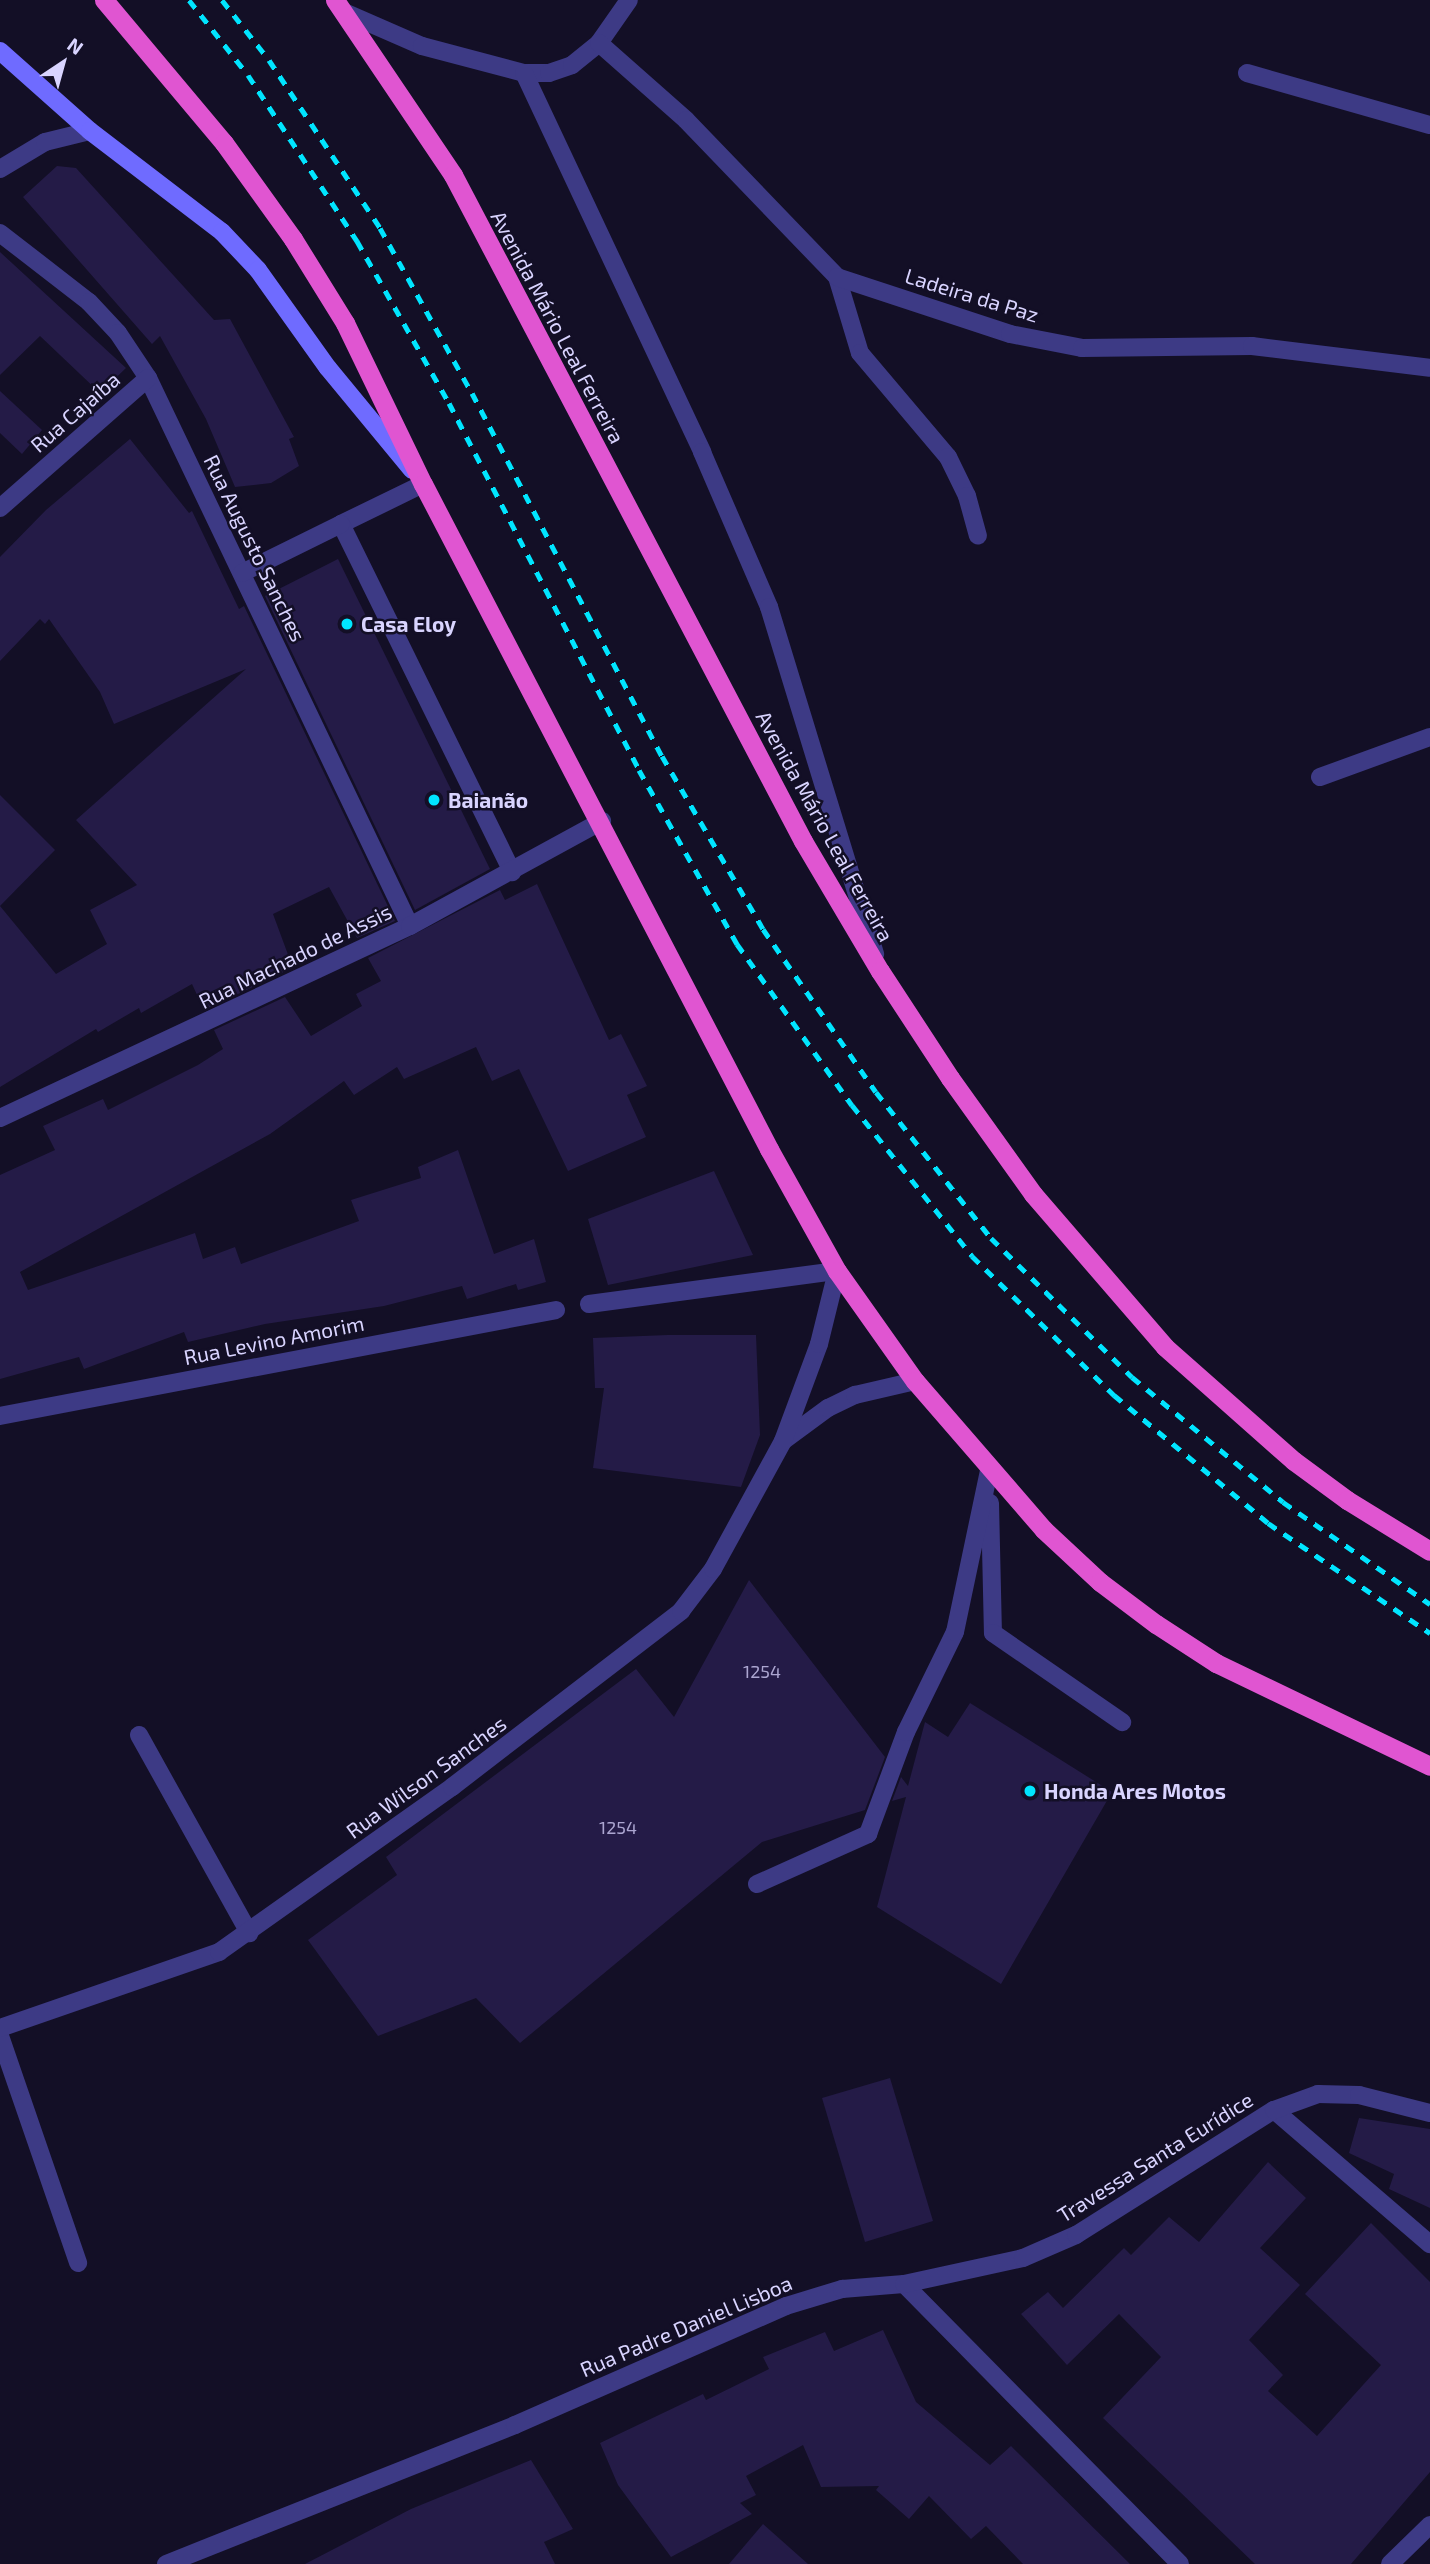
<!DOCTYPE html>
<meta charset="utf-8">
<style>
body{margin:0}
#map{position:relative;width:1430px;height:2564px;overflow:hidden;background:#130f26;font-family:"Exo 2",sans-serif}
div>[style]{position:absolute}
.building>*{inset:0;background:#241b47}
.service>*{height:18px;margin:-9px;padding:0 9px;transform-origin:9px;border-radius:9px;background:#3d3a85}
.minor>*{height:18px;margin:-9px;padding:0 9px;transform-origin:9px;border-radius:9px;background:#3d3a85}
.secondary>*{height:18px;margin:-9px;padding:0 9px;transform-origin:9px;border-radius:9px;background:#6f6bff}
.trunk>*{height:19px;margin:-9.5px;padding:0 9.5px;transform-origin:9.5px;border-radius:9.5px;background:#e055d1}
.rail>*{height:5px;margin-top:-2.5px;transform-origin:0;background:repeating-linear-gradient(90deg,#00e5ff 0 10px,transparent 0 19px)}
.dots>*{width:19px;height:19px;translate:-50% -50%;box-sizing:border-box;border:4px solid #130f26;border-radius:50%}
span{translate:-50% -50%;white-space:nowrap;text-align:center;line-height:1.15;-webkit-text-stroke:5px #130f26;paint-order:stroke}
.number-label{font-size:18px;color:#aca6d1}
.number-label span{-webkit-text-stroke-width:0}
.street-label{font-size:21px;color:#d9d4ff}
.poi-label{font-size:21px;color:#d9d4ff;font-weight:700}
.left{translate:0 -50%;text-align:left}
.north{position:absolute;left:28px;top:28px;width:70px;height:70px;-webkit-text-stroke:5px #130f26;paint-order:stroke;rotate:36deg;font-size:19px;font-weight:700;line-height:28px;text-align:center;color:#d9d4ff}
.north::after{content:'';display:block;margin:auto;width:24px;height:32px;background:#d9d4ff;clip-path:polygon(50% 0,100% 100%,50% 72%,0 100%)}
</style>
<div id="map">
<div class="building">
<i style="clip-path:polygon(57px 166px,76px 168px,214px 320px,230px 319px,294px 437px,289px 439px,299px 466px,271px 483px,235px 487px,206px 419px,160px 336px,152px 344px,23px 197px)"></i>
<i style="clip-path:polygon(0 252px,126px 368px,100px 393px,40px 336px,0 375px)"></i>
<i style="clip-path:polygon(0 391px,42px 430px,22px 454px,0 433px)"></i>
<i style="clip-path:polygon(130px 439px,189px 513px,192px 511px,239px 609px,244px 606px,395px 921px,357px 938px,329px 887px,273px 914px,293px 968px,204px 1010px,192px 984px,141px 1013px,139px 1008px,98px 1032px,96px 1029px,0 1087px,0 795px,55px 850px,0 906px,56px 974px,107px 944px,90px 910px,137px 885px,76px 820px,246px 669px,114px 724px,100px 692px,49px 619px,45px 624px,40px 619px,0 661px,0 557px,46px 510px)"></i>
<i style="clip-path:polygon(338px 559px,490px 869px,415px 910px,265px 596px)"></i>
<i style="clip-path:polygon(537px 884px,609px 1040px,621px 1034px,647px 1086px,627px 1095px,646px 1137px,568px 1171px,519px 1069px,492px 1081px,476px 1047px,404px 1079px,397px 1067px,354px 1095px,344px 1081px,270px 1134px,20px 1272px,28px 1290px,195px 1233px,203px 1259px,235px 1247px,241px 1264px,359px 1221px,351px 1200px,421px 1178px,418px 1167px,458px 1150px,494px 1254px,534px 1239px,546px 1282px,518px 1290px,516px 1284px,467px 1299px,462px 1286px,384px 1306px,265px 1324px,188px 1342px,184px 1332px,84px 1369px,79px 1357px,0 1379px,0 1175px,55px 1150px,43px 1126px,103px 1099px,108px 1110px,198px 1065px,223px 1049px,214px 1030px,285px 997px,311px 1036px,362px 1006px,356px 994px,381px 981px,368px 958px,500px 890px,505px 900px)"></i>
<i style="clip-path:polygon(714px 1171px,753px 1255px,608px 1285px,588px 1219px)"></i>
<i style="clip-path:polygon(668px 1335px,756px 1335px,760px 1435px,741px 1487px,593px 1468px,604px 1388px,595px 1388px,593px 1338px)"></i>
<i style="clip-path:polygon(749px 1580px,885px 1757px,865px 1810px,762px 1842px,520px 2043px,476px 1998px,378px 2036px,308px 1940px,397px 1875px,386px 1857px,636px 1669px,674px 1717px)"></i>
<i style="clip-path:polygon(970px 1703px,1112px 1792px,1001px 1984px,877px 1907px,906px 1797px,892px 1801px,901px 1777px,908px 1786px,925px 1722px,948px 1737px)"></i>
<i style="clip-path:polygon(890px 2078px,933px 2221px,865px 2242px,822px 2098px)"></i>
<i style="clip-path:polygon(1359px 2118px,1430px 2129px,1430px 2208px,1389px 2189px,1394px 2174px,1349px 2153px)"></i>
<i style="clip-path:polygon(1268px 2162px,1306px 2198px,1260px 2248px,1300px 2285px,1249px 2340px,1283px 2375px,1268px 2391px,1317px 2436px,1381px 2365px,1305px 2294px,1371px 2223px,1430px 2282px,1430px 2472px,1351px 2564px,1255px 2564px,1103px 2418px,1161px 2357px,1119px 2314px,1067px 2365px,1021px 2314px,1048px 2292px,1063px 2308px,1124px 2248px,1131px 2255px,1169px 2217px,1199px 2242px)"></i>
<i style="clip-path:polygon(883px 2330px,916px 2402px,990px 2465px,1011px 2446px,1130px 2564px,1023px 2564px,986px 2526px,971px 2539px,929px 2496px,909px 2519px,876px 2490px,879px 2486px,821px 2487px,803px 2445px,746px 2476px,756px 2495px,740px 2503px,752px 2514px,671px 2557px,618px 2485px,600px 2443px,703px 2394px,706px 2400px,769px 2369px,763px 2357px,825px 2332px,834px 2351px)"></i>
<i style="clip-path:polygon(531px 2460px,573px 2529px,544px 2542px,555px 2564px,305px 2564px,411px 2509px)"></i>
<i style="clip-path:polygon(763px 2524px,808px 2564px,729px 2564px)"></i>
</div>
<div class="service">
<i style="left:837px;top:277px;width:79px;rotate:73.2deg"></i>
<i style="left:860px;top:353px;width:136px;rotate:49.8deg"></i>
<i style="left:948px;top:457px;width:43px;rotate:64deg"></i>
<i style="left:967px;top:496px;width:41px;rotate:74.6deg"></i>
<i style="left:423px;top:484px;width:91px;rotate:154deg"></i>
<i style="left:341px;top:524px;width:388px;rotate:63.8deg"></i>
<i style="left:1320px;top:777px;width:117px;rotate:-20deg"></i>
<i style="left:589px;top:1304px;width:250px;rotate:-7.6deg"></i>
<i style="left:990px;top:1503px;width:130px;rotate:88.7deg"></i>
<i style="left:993px;top:1633px;width:157px;rotate:34.6deg"></i>
<i style="left:139px;top:1735px;width:227px;rotate:60.9deg"></i>
<i style="left:757px;top:1884px;width:122px;rotate:-24.2deg"></i>
<i style="left:868px;top:1834px;width:109px;rotate:-69.6deg"></i>
<i style="left:906px;top:1732px;width:111px;rotate:-63.9deg"></i>
<i style="left:955px;top:1632px;width:165px;rotate:-78.1deg"></i>
<i style="left:0;top:2036px;width:240px;rotate:71deg"></i>
</div>
<div class="minor">
<i style="left:344px;top:12px;width:85px;rotate:23.6deg"></i>
<i style="left:422px;top:46px;width:106px;rotate:14.8deg"></i>
<i style="left:524px;top:73px;width:25px"></i>
<i style="left:549px;top:73px;width:24px;rotate:-19deg"></i>
<i style="left:572px;top:65px;width:35px;rotate:-39deg"></i>
<i style="left:599px;top:43px;width:52px;rotate:-55.1deg"></i>
<i style="left:599px;top:43px;width:116px;rotate:41.5deg"></i>
<i style="left:686px;top:120px;width:218px;rotate:46.1deg"></i>
<i style="left:837px;top:277px;width:182px;rotate:18.2deg"></i>
<i style="left:1010px;top:334px;width:73px;rotate:11deg"></i>
<i style="left:1082px;top:348px;width:170px;rotate:-0.7deg"></i>
<i style="left:1252px;top:346px;width:179px;rotate:7deg"></i>
<i style="left:524px;top:73px;width:419px;rotate:64.8deg"></i>
<i style="left:702px;top:452px;width:169px;rotate:66.6deg"></i>
<i style="left:769px;top:607px;width:363px;rotate:73deg"></i>
<i style="left:1247px;top:73px;width:190px;rotate:15.9deg"></i>
<i style="left:0;top:169px;width:52px;rotate:-31deg"></i>
<i style="left:45px;top:142px;width:46px;rotate:-13.7deg"></i>
<i style="left:0;top:233px;width:113px;rotate:37.8deg"></i>
<i style="left:89px;top:302px;width:42px;rotate:46.9deg"></i>
<i style="left:118px;top:333px;width:54px;rotate:56.3deg"></i>
<i style="left:148px;top:378px;width:607px;rotate:64.45deg"></i>
<i style="left:0;top:508px;width:197px;rotate:-41.3deg"></i>
<i style="left:242px;top:573px;width:110px;rotate:-26.3deg"></i>
<i style="left:0;top:1118px;width:453px;rotate:-25.1deg"></i>
<i style="left:410px;top:926px;width:219px;rotate:-28.7deg"></i>
<i style="left:0;top:1416px;width:566px;rotate:-10.79deg"></i>
<i style="left:783px;top:1441px;width:56px;rotate:-36.3deg"></i>
<i style="left:828px;top:1408px;width:30px;rotate:-26deg"></i>
<i style="left:855px;top:1395px;width:62px;rotate:-13.1deg"></i>
<i style="left:0;top:2028px;width:232px;rotate:-19.1deg"></i>
<i style="left:219px;top:1952px;width:286px;rotate:-35.3deg"></i>
<i style="left:452px;top:1787px;width:289px;rotate:-37.5deg"></i>
<i style="left:681px;top:1611px;width:53px;rotate:-52.7deg"></i>
<i style="left:713px;top:1569px;width:146px;rotate:-61.3deg"></i>
<i style="left:783px;top:1441px;width:103px;rotate:-69.6deg"></i>
<i style="left:819px;top:1344px;width:75px;rotate:-76.1deg"></i>
<i style="left:1274px;top:2110px;width:206px;rotate:40.7deg"></i>
<i style="left:904px;top:2284px;width:393px;rotate:45.4deg"></i>
<i style="left:166px;top:2564px;width:376px;rotate:-21.7deg"></i>
<i style="left:515px;top:2425px;width:296px;rotate:-23.7deg"></i>
<i style="left:786px;top:2306px;width:59px;rotate:-16.9deg"></i>
<i style="left:842px;top:2289px;width:62px;rotate:-4.6deg"></i>
<i style="left:904px;top:2284px;width:122px;rotate:-12.3deg"></i>
<i style="left:1023px;top:2258px;width:58px;rotate:-23.5deg"></i>
<i style="left:1076px;top:2235px;width:234px;rotate:-32.3deg"></i>
<i style="left:1274px;top:2110px;width:47px;rotate:-20deg"></i>
<i style="left:1318px;top:2094px;width:41px;rotate:1.4deg"></i>
<i style="left:1359px;top:2095px;width:73px;rotate:14.2deg"></i>
<i style="left:1390px;top:2564px;width:56px;rotate:-44.3deg"></i>
</div>
<div class="secondary">
<i style="left:0;top:51px;width:120px;rotate:41.6deg"></i>
<i style="left:90px;top:131px;width:166px;rotate:37.4deg"></i>
<i style="left:222px;top:232px;width:52px;rotate:46.5deg"></i>
<i style="left:258px;top:270px;width:120px;rotate:54.5deg"></i>
<i style="left:328px;top:368px;width:132px;rotate:50.5deg"></i>
</div>
<div class="trunk">
<i style="left:104px;top:0;width:187px;rotate:50deg"></i>
<i style="left:224px;top:143px;width:118px;rotate:54.3deg"></i>
<i style="left:293px;top:239px;width:99px;rotate:58.2deg"></i>
<i style="left:345px;top:323px;width:179px;rotate:64.2deg"></i>
<i style="left:423px;top:484px;width:750px;rotate:62.51deg"></i>
<i style="left:769px;top:1149px;width:140px;rotate:60.9deg"></i>
<i style="left:837px;top:1271px;width:135px;rotate:54.7deg"></i>
<i style="left:915px;top:1381px;width:196px;rotate:49.1deg"></i>
<i style="left:1043px;top:1529px;width:78px;rotate:42.9deg"></i>
<i style="left:1100px;top:1582px;width:70px;rotate:36.9deg"></i>
<i style="left:1156px;top:1624px;width:72px;rotate:33deg"></i>
<i style="left:1216px;top:1663px;width:237px;rotate:25.7deg"></i>
<i style="left:335px;top:0;width:211px;rotate:56deg"></i>
<i style="left:453px;top:175px;width:752px;rotate:62.28deg"></i>
<i style="left:803px;top:841px;width:151px;rotate:59.4deg"></i>
<i style="left:880px;top:971px;width:128px;rotate:56.8deg"></i>
<i style="left:950px;top:1078px;width:143px;rotate:54.4deg"></i>
<i style="left:1033px;top:1194px;width:202px;rotate:49.2deg"></i>
<i style="left:1165px;top:1347px;width:172px;rotate:41.5deg"></i>
<i style="left:1294px;top:1461px;width:66px;rotate:36.3deg"></i>
<i style="left:1347px;top:1500px;width:97px;rotate:31.6deg"></i>
</div>
<div class="rail">
<i style="left:189px;top:0;width:95px;rotate:51.8deg"></i>
<i style="left:248px;top:75px;width:199px;rotate:56.7deg"></i>
<i style="left:357px;top:241px;width:186px;rotate:60.4deg"></i>
<i style="left:449px;top:403px;width:413px;rotate:62.6deg"></i>
<i style="left:639px;top:770px;width:200px;rotate:60.6deg"></i>
<i style="left:737px;top:944px;width:198px;rotate:54.5deg"></i>
<i style="left:852px;top:1105px;width:193px;rotate:51.5deg"></i>
<i style="left:972px;top:1256px;width:199px;rotate:44.4deg"></i>
<i style="left:1114px;top:1395px;width:200px;rotate:39.7deg"></i>
<i style="left:1268px;top:1523px;width:196px;rotate:34.2deg"></i>
<i style="left:222px;top:0;width:76px;rotate:51.9deg"></i>
<i style="left:269px;top:60px;width:201px;rotate:56.5deg"></i>
<i style="left:380px;top:228px;width:189px;rotate:60.9deg"></i>
<i style="left:472px;top:393px;width:410px;rotate:62.4deg"></i>
<i style="left:662px;top:756px;width:200px;rotate:59.7deg"></i>
<i style="left:763px;top:929px;width:198px;rotate:55.3deg"></i>
<i style="left:876px;top:1092px;width:186px;rotate:51.8deg"></i>
<i style="left:991px;top:1238px;width:198px;rotate:44.6deg"></i>
<i style="left:1132px;top:1377px;width:196px;rotate:39.6deg"></i>
<i style="left:1283px;top:1502px;width:179px;rotate:34.8deg"></i>
</div>
<div class="dots">
<i style="left:347px;top:624px;background:#00e5ff"></i>
<i style="left:434px;top:800px;background:#00e5ff"></i>
<i style="left:1030px;top:1791px;background:#00e5ff"></i>
</div>
<div class="number-label">
<span style="left:762px;top:1671px">1254</span>
<span style="left:618px;top:1827px">1254</span>
</div>
<div class="street-label">
<span style="left:972px;top:295px;rotate:17deg">Ladeira da Paz</span>
<span style="left:558px;top:327px;rotate:62deg">Avenida Mário Leal Ferreira</span>
<span style="left:75px;top:412px;rotate:-41deg">Rua Cajaíba</span>
<span style="left:255px;top:548px;rotate:64deg">Rua Augusto Sanches</span>
<span style="left:825px;top:826px;rotate:61deg">Avenida Mário Leal Ferreira</span>
<span style="left:295px;top:956px;rotate:-26deg">Rua Machado de Assis</span>
<span style="left:274px;top:1340px;rotate:-11deg">Rua Levino Amorim</span>
<span style="left:426px;top:1777px;rotate:-36deg">Rua Wilson Sanches</span>
<span style="left:1155px;top:2157px;rotate:-32deg">Travessa Santa Eurídice</span>
<span style="left:686px;top:2326px;rotate:-23deg">Rua Padre Daniel Lisboa</span>
</div>
<div class="poi-label">
<span class="left" style="left:361px;top:624px">Casa Eloy</span>
<span class="left" style="left:448px;top:800px">Baianão</span>
<span class="left" style="left:1044px;top:1791px">Honda Ares Motos</span>
</div>
<div class="north">N</div>
</div>
